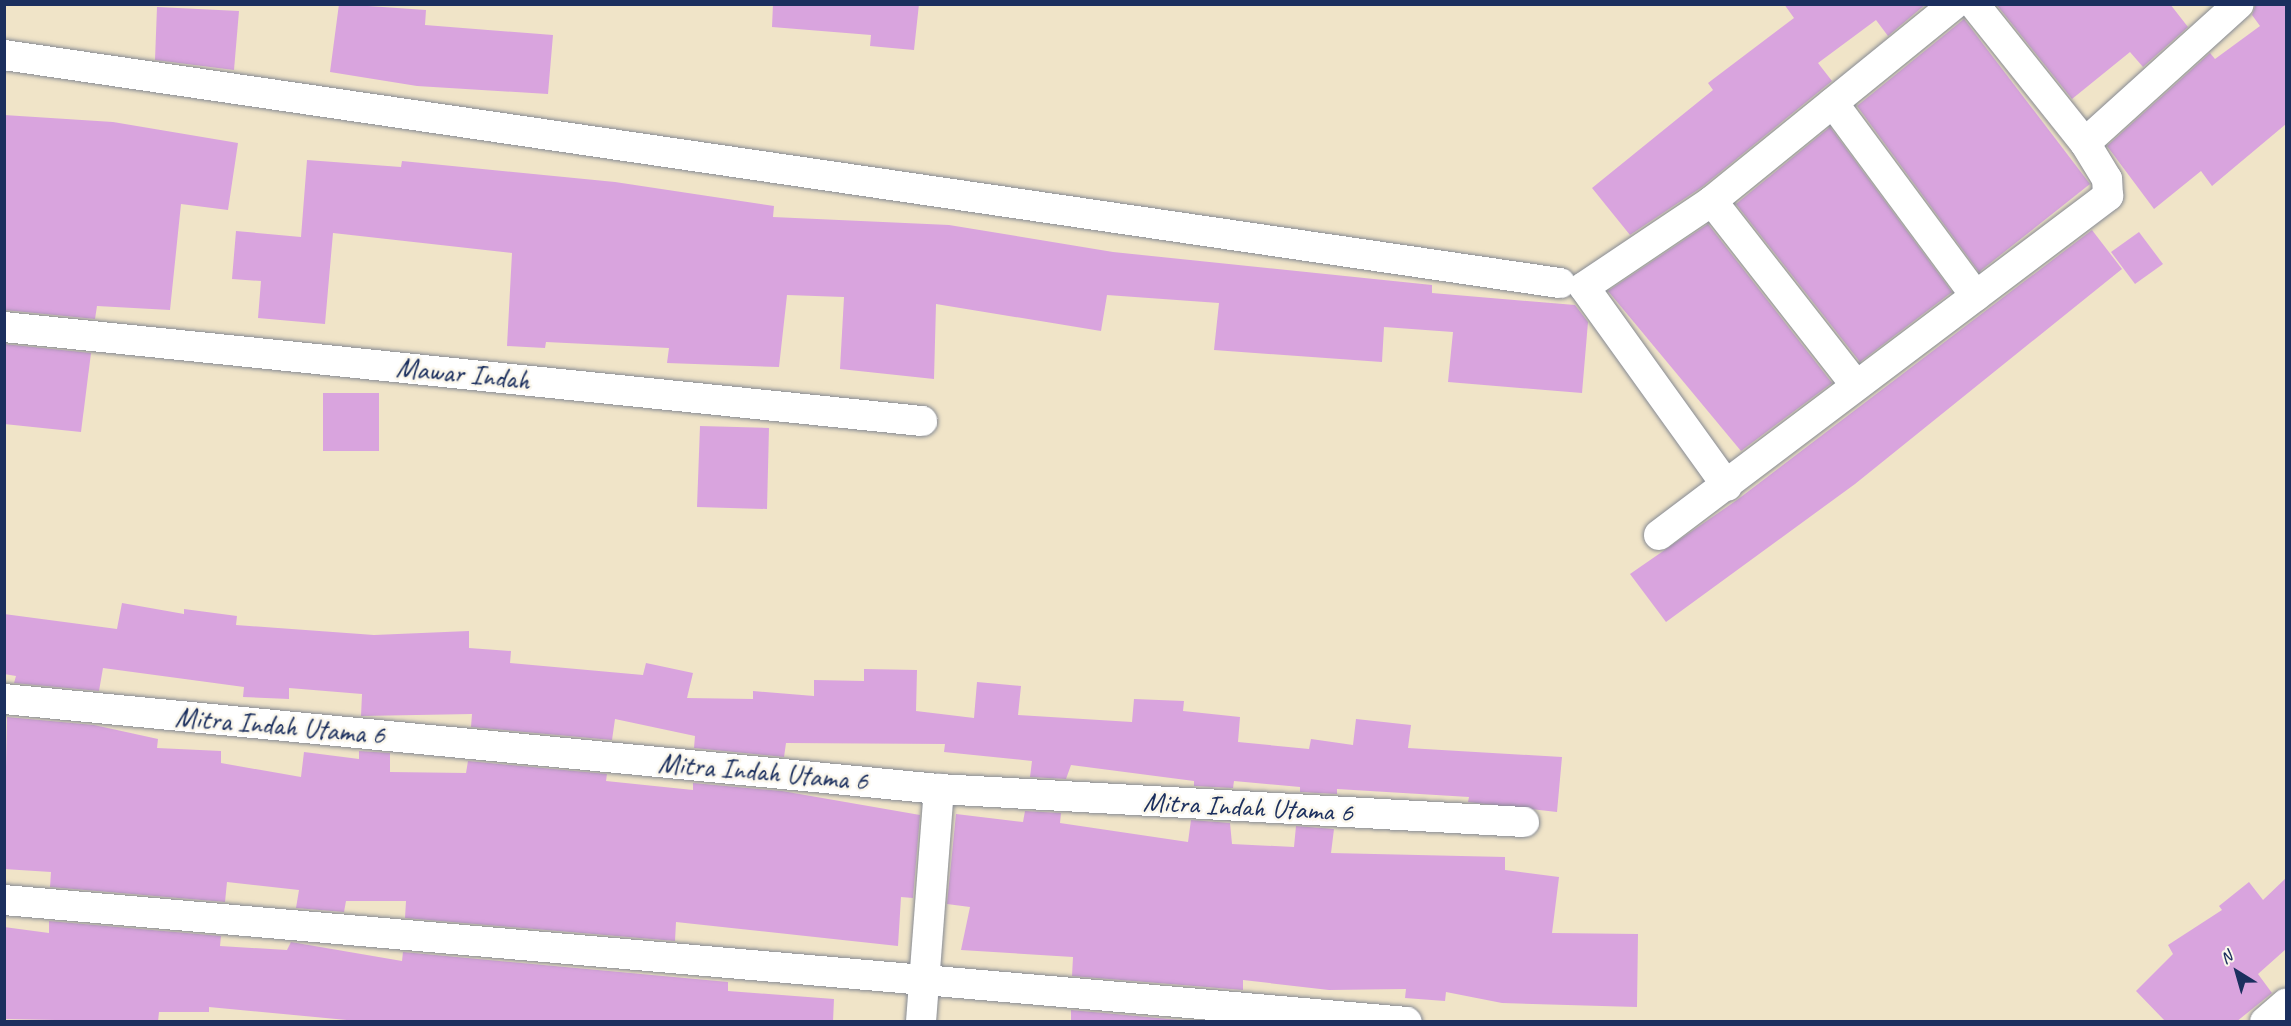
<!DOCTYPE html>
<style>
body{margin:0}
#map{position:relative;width:2291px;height:1026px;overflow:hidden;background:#f0e4c8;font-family:Caveat,sans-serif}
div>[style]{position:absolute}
.building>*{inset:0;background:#d9a4de}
.roads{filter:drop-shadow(0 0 2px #868a93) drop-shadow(0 0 2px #868a93)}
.minor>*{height:30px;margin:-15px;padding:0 15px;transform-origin:15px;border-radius:15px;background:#fff}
span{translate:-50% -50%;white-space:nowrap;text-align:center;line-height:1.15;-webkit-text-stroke:5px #fbf7ec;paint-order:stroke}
.street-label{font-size:28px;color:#1b2f5e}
.frame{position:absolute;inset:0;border:6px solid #1b2f5e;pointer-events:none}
.north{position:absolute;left:2207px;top:942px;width:60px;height:60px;-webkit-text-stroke:4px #fbf7ec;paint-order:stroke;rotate:323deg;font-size:16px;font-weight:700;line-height:24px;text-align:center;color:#1b2f5e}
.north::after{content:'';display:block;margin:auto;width:21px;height:27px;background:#1b2f5e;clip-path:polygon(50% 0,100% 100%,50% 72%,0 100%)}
</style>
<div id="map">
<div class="building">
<i style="clip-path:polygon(339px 4px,426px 10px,425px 25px,553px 35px,548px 94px,417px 86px,330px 72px)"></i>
<i style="clip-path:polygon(773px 4px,919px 4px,914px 50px,870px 46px,871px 35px,772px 27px)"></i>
<i style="clip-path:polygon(1784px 4px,1926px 4px,1888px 36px,1876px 20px,1818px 63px,1832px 81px,1702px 187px,1630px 235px,1592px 188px,1713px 90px,1708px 83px,1794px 18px)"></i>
<i style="clip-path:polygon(1996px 4px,2170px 4px,2188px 27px,2143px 67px,2130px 52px,2072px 99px)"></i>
<i style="clip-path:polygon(2256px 4px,2286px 4px,2286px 124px,2212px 186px,2201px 171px,2154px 209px,2107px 146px,2210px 53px,2215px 59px,2260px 26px,2252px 15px)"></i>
<i style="clip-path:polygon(157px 7px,239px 11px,234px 70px,155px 60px)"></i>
<i style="clip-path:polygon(1964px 19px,2090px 184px,1979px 272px,1857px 106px)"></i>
<i style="clip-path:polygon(4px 115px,113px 122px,238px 143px,228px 210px,181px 204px,170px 310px,97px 306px,95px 319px,4px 310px)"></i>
<i style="clip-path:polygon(1830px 127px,1952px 292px,1860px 362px,1736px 204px)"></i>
<i style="clip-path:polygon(307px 160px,401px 167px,402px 161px,615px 182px,774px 206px,773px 217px,949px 225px,1113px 252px,1432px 285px,1432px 293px,1575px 305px,1588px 322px,1582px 393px,1448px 382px,1453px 332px,1384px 327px,1382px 362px,1214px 350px,1219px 303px,1107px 295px,1101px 331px,936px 304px,934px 379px,840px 369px,844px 297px,787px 295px,779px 367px,667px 363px,669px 348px,546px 342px,545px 348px,507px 346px,512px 253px,333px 233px,325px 324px,258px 318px,261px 281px,232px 279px,236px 231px,301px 237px)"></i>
<i style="clip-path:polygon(1708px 224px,1832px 383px,1741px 451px,1608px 291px)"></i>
<i style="clip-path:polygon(2092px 230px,2122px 269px,1855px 484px,1666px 622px,1630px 574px,1737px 500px)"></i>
<i style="clip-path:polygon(2139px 232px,2163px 264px,2135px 284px,2111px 252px)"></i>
<i style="clip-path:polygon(4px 344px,91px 353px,81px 432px,4px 424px)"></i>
<i style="clip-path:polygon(323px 393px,379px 393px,379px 451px,323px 451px)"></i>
<i style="clip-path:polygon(700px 426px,769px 428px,767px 509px,697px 507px)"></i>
<i style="clip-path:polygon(122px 603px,184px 614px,184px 609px,237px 616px,236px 625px,374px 635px,469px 631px,469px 648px,511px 651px,510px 663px,643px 675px,646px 663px,693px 673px,687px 698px,753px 699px,753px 691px,814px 696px,814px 680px,864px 681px,864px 669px,917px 670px,916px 711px,974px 718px,977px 682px,1021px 686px,1018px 715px,1132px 722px,1134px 699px,1184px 701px,1183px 711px,1240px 717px,1238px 742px,1309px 749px,1311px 739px,1353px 745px,1356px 719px,1411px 725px,1408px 748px,1562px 757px,1557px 812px,1468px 802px,1469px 797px,1337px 789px,1337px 794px,1300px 792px,1300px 787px,1234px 781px,1233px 788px,1194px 786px,1194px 781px,1071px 765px,1066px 779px,1030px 777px,1032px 761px,944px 752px,945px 744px,786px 743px,784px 757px,694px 748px,695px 736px,615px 719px,612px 740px,471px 727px,472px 714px,361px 716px,362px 694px,289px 688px,289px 699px,243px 697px,244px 687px,103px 668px,99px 691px,14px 683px,16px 676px,4px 674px,4px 614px,117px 629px)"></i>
<i style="clip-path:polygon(7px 717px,94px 725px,158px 739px,157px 748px,221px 751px,221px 763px,301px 777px,304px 752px,359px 759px,359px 751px,390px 753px,390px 772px,466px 773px,468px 761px,607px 774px,606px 781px,693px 790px,693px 783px,782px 791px,920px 815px,913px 898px,901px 897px,898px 946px,676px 922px,675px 941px,405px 918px,406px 901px,346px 901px,344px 912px,296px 908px,299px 890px,227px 882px,225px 902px,50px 887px,51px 872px,4px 869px)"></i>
<i style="clip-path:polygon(1025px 811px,1061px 813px,1060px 823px,1188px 842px,1191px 820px,1230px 823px,1232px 844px,1294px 847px,1296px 826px,1334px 829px,1331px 853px,1505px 857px,1505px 870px,1559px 877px,1552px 933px,1638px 934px,1637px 1007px,1502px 1003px,1446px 992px,1445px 1001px,1405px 998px,1406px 989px,1329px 990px,1243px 980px,1243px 990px,1072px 976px,1073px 957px,961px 950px,970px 907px,947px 904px,956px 814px,1023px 822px)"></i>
<i style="clip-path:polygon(2286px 878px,2286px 949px,2258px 974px,2272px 993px,2236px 1022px,2166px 1022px,2136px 991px,2173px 954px,2168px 945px,2222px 910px,2219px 906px,2249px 882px,2263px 900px)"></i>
<i style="clip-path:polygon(49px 921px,221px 936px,220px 946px,287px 950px,291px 942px,402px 961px,403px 952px,728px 982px,728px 991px,834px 999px,833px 1022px,368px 1022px,209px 1007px,209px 1012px,159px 1012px,158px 1022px,4px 1019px,4px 927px,49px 933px)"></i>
<i style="clip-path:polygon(1071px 1010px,1202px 1022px,1071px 1022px)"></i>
</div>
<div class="roads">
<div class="minor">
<i style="left:1974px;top:4px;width:178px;rotate:51.4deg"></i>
<i style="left:4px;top:55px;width:1573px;rotate:8.34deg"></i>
<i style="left:1833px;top:103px;width:240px;rotate:53.5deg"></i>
<i style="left:1712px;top:201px;width:234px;rotate:52deg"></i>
<i style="left:4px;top:327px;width:923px;rotate:5.85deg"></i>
<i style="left:1727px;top:486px;width:245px;rotate:-125.7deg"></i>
<i style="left:1584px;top:287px;width:154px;rotate:-33.9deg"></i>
<i style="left:1712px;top:201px;width:312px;rotate:-39.1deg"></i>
<i style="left:1659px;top:535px;width:563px;rotate:-37.05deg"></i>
<i style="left:2108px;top:196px;width:17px;rotate:-93deg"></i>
<i style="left:2107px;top:179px;width:42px;rotate:-121.4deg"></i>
<i style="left:2085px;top:143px;width:207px;rotate:-42.1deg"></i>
<i style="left:4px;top:699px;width:939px;rotate:5.5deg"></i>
<i style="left:939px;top:789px;width:586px;rotate:3.23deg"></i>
<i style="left:4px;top:900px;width:1408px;rotate:4.97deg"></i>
<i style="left:921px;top:1022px;width:234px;rotate:-85.6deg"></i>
<i style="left:2265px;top:1022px;width:28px;rotate:-41deg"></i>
</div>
</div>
<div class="street-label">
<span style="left:463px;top:374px;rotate:6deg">Mawar Indah</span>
<span style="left:280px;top:726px;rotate:5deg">Mitra Indah Utama 6</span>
<span style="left:763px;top:772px;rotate:5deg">Mitra Indah Utama 6</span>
<span style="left:1248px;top:807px;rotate:3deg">Mitra Indah Utama 6</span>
</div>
<div class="frame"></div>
<div class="north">N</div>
</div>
